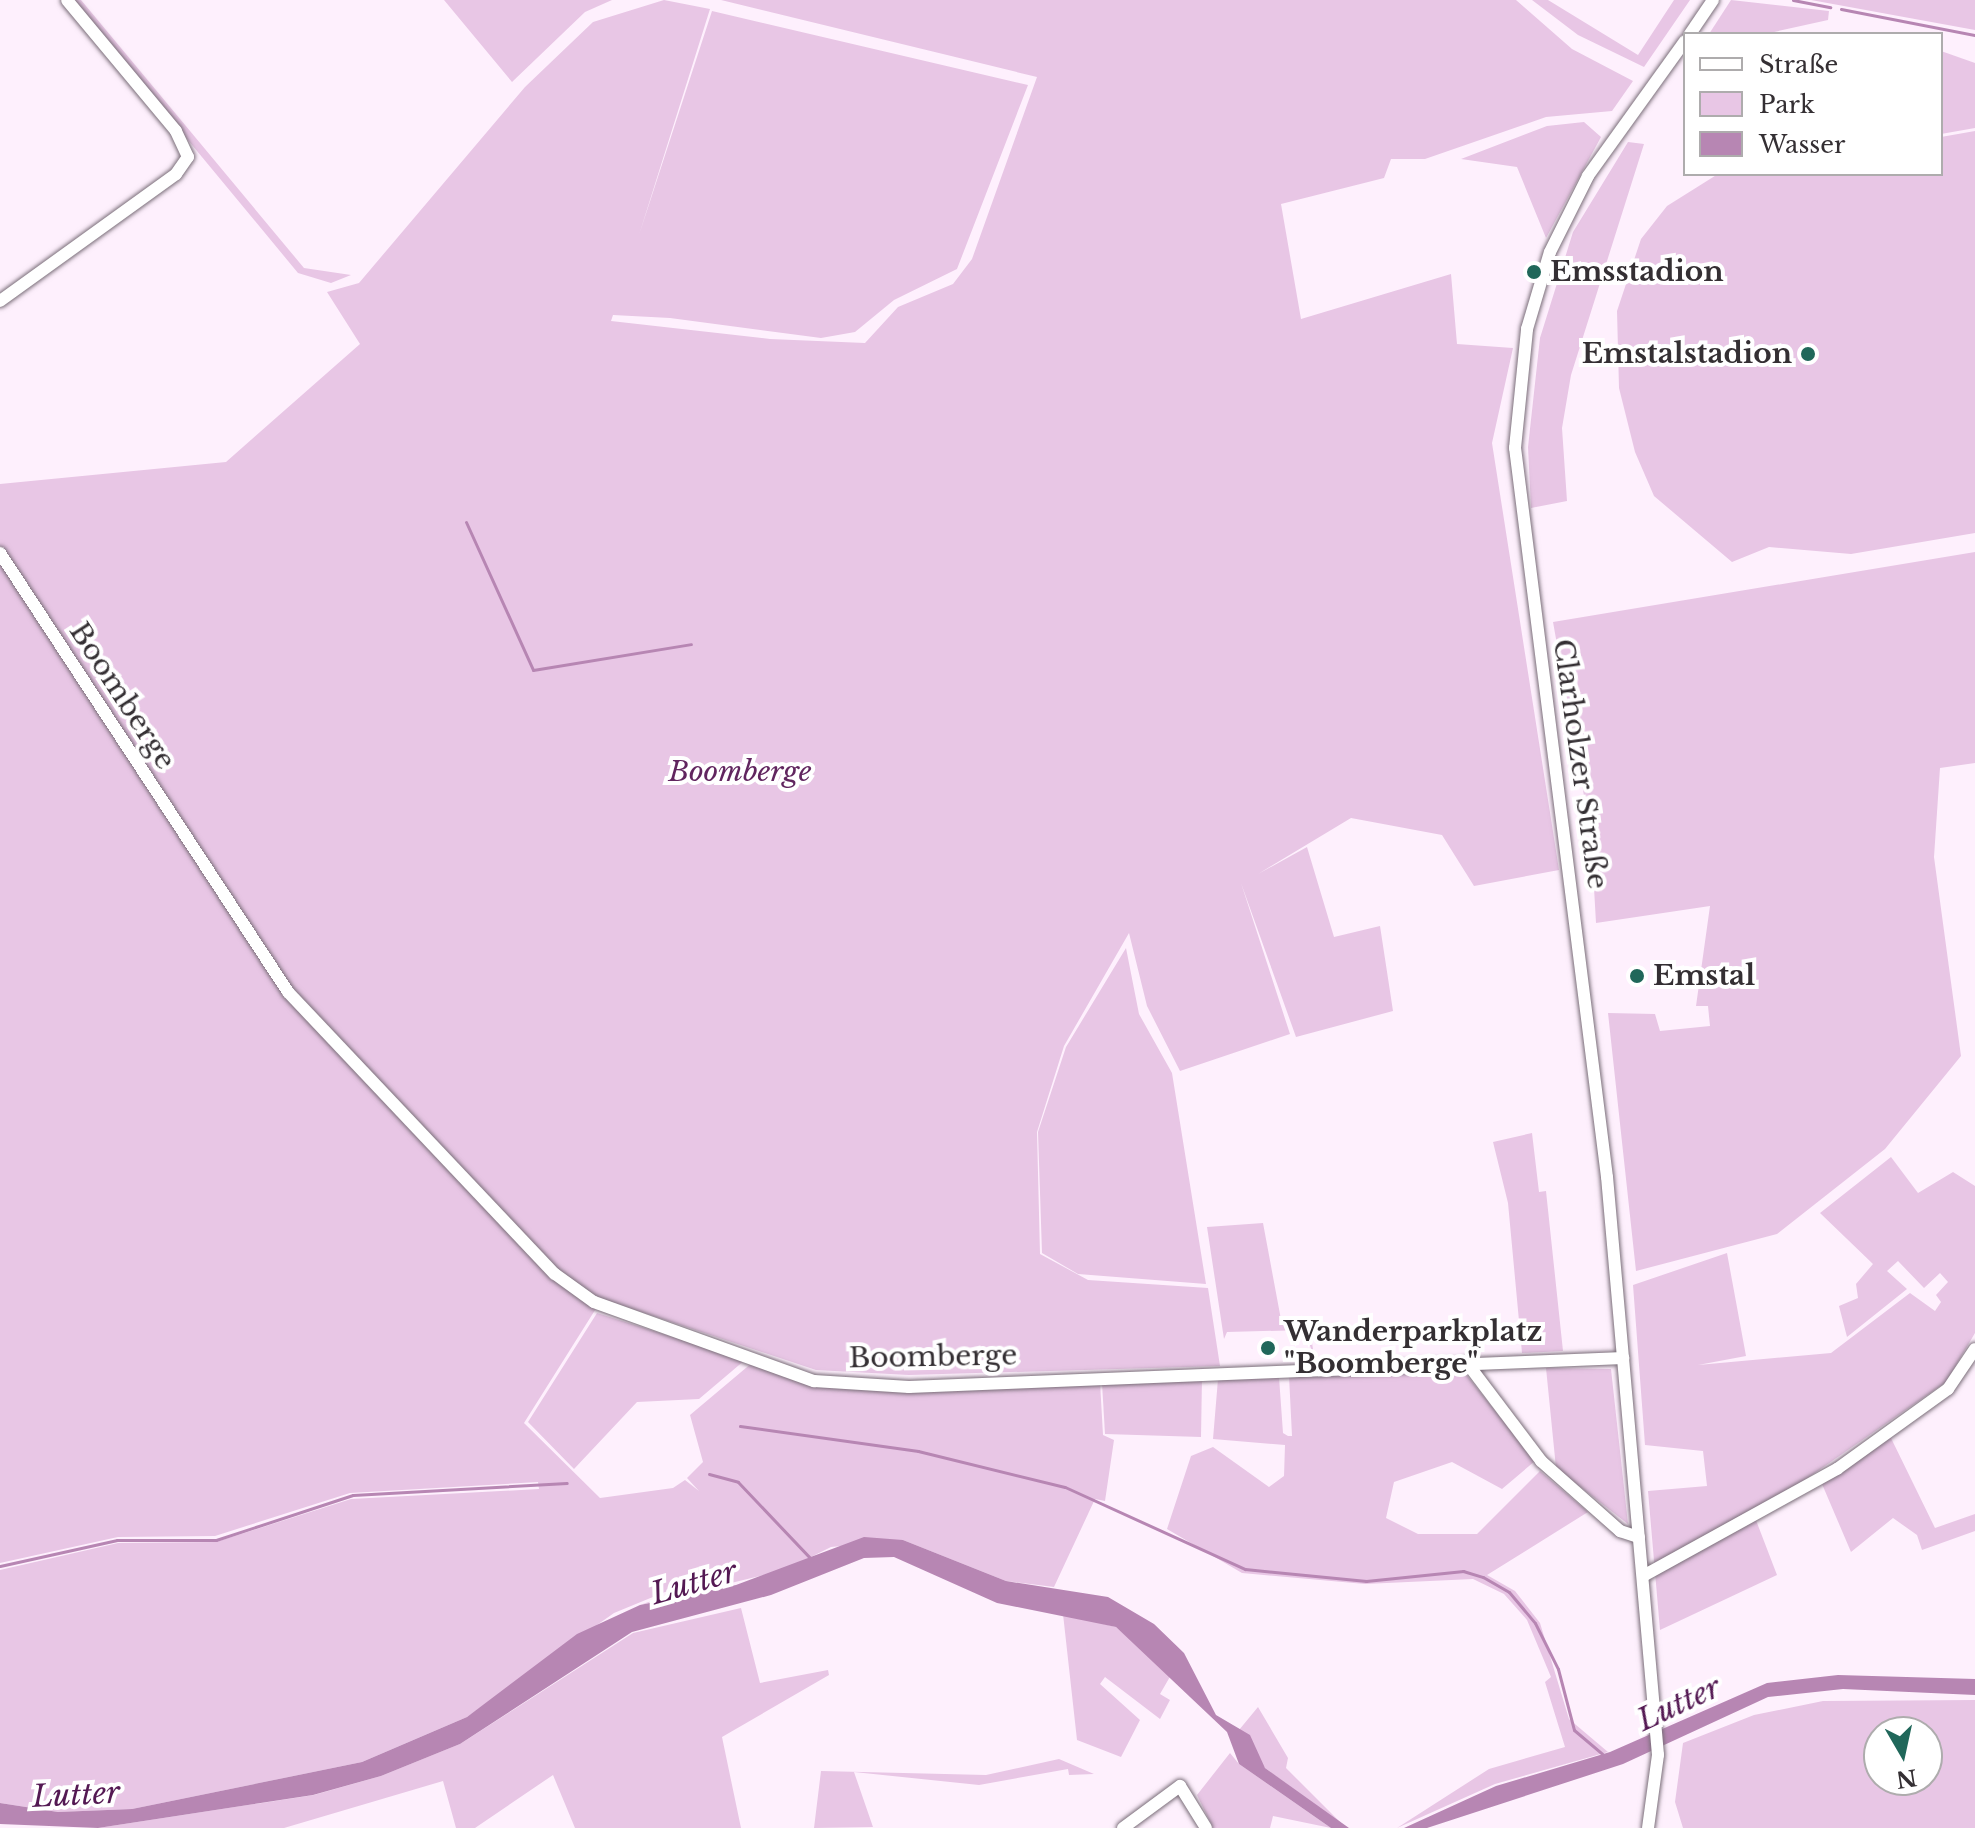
<!DOCTYPE html>
<meta charset="utf-8">
<style>
body{margin:0}
#map{position:relative;width:1975px;height:1828px;overflow:hidden;background:#fef0fd;font-family:"Libre Baskerville",serif}
div>[style]{position:absolute}
.green>*{inset:0;background:#e8c6e5}
.water>*{inset:0;background:#b786b3}
.stream>*{height:3px;margin:-1.5px;padding:0 1.5px;transform-origin:1.5px;border-radius:1.5px;background:#b786b3}
.roads{filter:drop-shadow(0 0 2px #7a6e79) drop-shadow(0 0 2px #7a6e79)}
.minor>*{height:12px;margin:-6px;padding:0 6px;transform-origin:6px;border-radius:6px;background:#fff}
.dots>*{width:22px;height:22px;translate:-50% -50%;box-sizing:border-box;border:4px solid #fff;border-radius:50%}
span{translate:-50% -50%;white-space:nowrap;text-align:center;line-height:1.15;-webkit-text-stroke:8px #fff;paint-order:stroke}
.poi-label{font-size:28px;color:#342f33;font-weight:700}
.left{translate:0 -50%;text-align:left}
.right{translate:-100% -50%;text-align:right}
.street-label{font-size:28px;color:#342f33}
.park-label{font-size:28px;color:#61255f;font-style:italic}
.water-label{font-size:30px;color:#541953;font-style:italic}
.legend{position:absolute;left:1683px;top:32px;width:260px;height:144px;box-sizing:border-box;background:#fff;border:2px solid #aeacad;margin:0;padding:10px 14px;list-style:none;font-size:24px;color:#342f33}
.legend li{display:flex;align-items:center;gap:16px;height:40px}
.legend b{width:40px;border:2px solid #aeacad}
.north{position:absolute;left:1863px;top:1716px;width:80px;height:80px;box-sizing:border-box;background:#fff;border:2px solid #aeacad;border-radius:50%;rotate:171deg;font-size:22px;font-weight:700;line-height:32px;text-align:center;color:#342f33}
.north::after{content:'';display:block;margin:auto;width:28px;height:36px;background:#20675a;clip-path:polygon(50% 0,100% 100%,50% 72%,0 100%)}
</style>
<div id="map">
<div class="green">
<i style="clip-path:polygon(72px 0,81px 0,304px 268px,351px 275px,331px 283px,298px 273px)"></i>
<i style="clip-path:polygon(444px 0,612px 0,585px 12px,512px 82px)"></i>
<i style="clip-path:polygon(664px 0,710px 9px,639px 235px,712px 11px,1028px 85px,957px 269px,894px 300px,855px 332px,821px 338px,670px 318px,613px 315px,611px 321px,770px 339px,865px 343px,898px 307px,953px 284px,972px 259px,1037px 77px,721px 0,1516px 0,1572px 49px,1633px 81px,1612px 111px,1546px 117px,1425px 159px,1391px 159px,1384px 178px,1281px 204px,1301px 319px,1451px 274px,1457px 344px,1513px 348px,1492px 443px,1559px 870px,1474px 886px,1442px 835px,1351px 818px,1258px 874px,1307px 847px,1334px 937px,1380px 926px,1393px 1011px,1296px 1037px,1241px 883px,1290px 1034px,1180px 1071px,1147px 1006px,1129px 933px,1064px 1046px,1037px 1132px,1040px 1254px,1088px 1280px,1208px 1288px,1220px 1366px,909px 1375px,816px 1370px,602px 1299px,524px 1423px,600px 1498px,673px 1488px,685px 1480px,699px 1491px,687px 1478px,703px 1462px,690px 1415px,753px 1362px,813px 1386px,1100px 1382px,1103px 1435px,1114px 1440px,1105px 1501px,1095px 1499px,1054px 1587px,1006px 1581px,903px 1540px,831px 1547px,785px 1570px,640px 1605px,700px 1584px,665px 1592px,614px 1613px,467px 1717px,362px 1762px,132px 1809px,58px 1812px,0 1803px,0 1570px,118px 1543px,216px 1542px,351px 1499px,539px 1489px,538px 1482px,350px 1493px,215px 1536px,118px 1537px,0 1563px,0 484px,226px 462px,360px 344px,327px 292px,359px 283px,525px 87px,593px 22px)"></i>
<i style="clip-path:polygon(1532px 0,1548px 0,1638px 55px,1674px 0,1690px 0,1644px 67px,1578px 35px)"></i>
<i style="clip-path:polygon(1731px 0,1829px 11px,1828px 20px,1765px 34px,1709px 34px)"></i>
<i style="clip-path:polygon(1811px 0,1975px 0,1975px 30px)"></i>
<i style="clip-path:polygon(1941px 51px,1975px 63px,1975px 128px,1941px 134px)"></i>
<i style="clip-path:polygon(1584px 122px,1601px 137px,1546px 238px,1517px 167px,1461px 159px,1547px 126px)"></i>
<i style="clip-path:polygon(1975px 131px,1975px 533px,1851px 554px,1769px 547px,1732px 562px,1654px 496px,1635px 452px,1619px 388px,1617px 311px,1641px 239px,1667px 206px,1718px 174px,1941px 174px,1941px 137px)"></i>
<i style="clip-path:polygon(1628px 142px,1644px 144px,1571px 375px,1562px 428px,1567px 501px,1531px 508px,1528px 447px,1540px 338px,1573px 232px)"></i>
<i style="clip-path:polygon(1975px 552px,1975px 763px,1940px 768px,1934px 857px,1961px 1056px,1885px 1149px,1777px 1234px,1636px 1271px,1608px 1013px,1655px 1014px,1660px 1031px,1710px 1026px,1708px 1006px,1696px 1006px,1710px 906px,1596px 923px,1591px 835px,1553px 622px)"></i>
<i style="clip-path:polygon(1126px 948px,1139px 1014px,1172px 1073px,1206px 1284px,1078px 1274px,1042px 1253px,1038px 1132px,1066px 1047px)"></i>
<i style="clip-path:polygon(1532px 1133px,1539px 1192px,1546px 1191px,1563px 1351px,1522px 1353px,1508px 1203px,1493px 1142px)"></i>
<i style="clip-path:polygon(1891px 1157px,1918px 1193px,1953px 1172px,1975px 1186px,1975px 1333px,1946px 1382px,1754px 1515px,1777px 1575px,1660px 1630px,1648px 1491px,1707px 1486px,1703px 1451px,1645px 1445px,1633px 1285px,1727px 1253px,1746px 1356px,1698px 1365px,1831px 1353px,1910px 1293px,1935px 1311px,1941px 1302px,1936px 1295px,1948px 1282px,1940px 1273px,1924px 1288px,1898px 1261px,1887px 1271px,1907px 1289px,1847px 1337px,1839px 1306px,1858px 1298px,1856px 1284px,1873px 1264px,1820px 1213px)"></i>
<i style="clip-path:polygon(1263px 1223px,1282px 1325px,1309px 1325px,1315px 1361px,1305px 1330px,1227px 1332px,1224px 1339px,1207px 1227px)"></i>
<i style="clip-path:polygon(597px 1313px,745px 1360px,699px 1399px,637px 1402px,574px 1469px,528px 1422px)"></i>
<i style="clip-path:polygon(1546px 1368px,1611px 1369px,1628px 1524px,1556px 1468px)"></i>
<i style="clip-path:polygon(1447px 1370px,1465px 1373px,1535px 1461px,1502px 1489px,1452px 1462px,1394px 1482px,1386px 1518px,1418px 1534px,1477px 1534px,1540px 1471px,1588px 1512px,1487px 1575px,1515px 1591px,1540px 1623px,1569px 1719px,1608px 1752px,1495px 1784px,1397px 1828px,1489px 1769px,1565px 1747px,1545px 1682px,1551px 1677px,1527px 1620px,1504px 1594px,1473px 1579px,1365px 1584px,1242px 1573px,1167px 1529px,1191px 1456px,1213px 1447px,1269px 1487px,1284px 1476px,1285px 1445px,1213px 1439px,1218px 1379px,1279px 1377px,1283px 1433px,1288px 1436px,1292px 1436px,1289px 1376px)"></i>
<i style="clip-path:polygon(1202px 1378px,1201px 1437px,1105px 1434px,1102px 1383px)"></i>
<i style="clip-path:polygon(1890px 1436px,1935px 1528px,1975px 1514px,1975px 1531px,1922px 1550px,1917px 1535px,1893px 1518px,1851px 1552px,1822px 1484px)"></i>
<i style="clip-path:polygon(741px 1608px,760px 1683px,828px 1670px,829px 1675px,722px 1737px,741px 1828px,575px 1828px,553px 1775px,475px 1828px,456px 1828px,443px 1781px,284px 1828px,98px 1828px,314px 1795px,381px 1776px,460px 1744px,633px 1633px)"></i>
<i style="clip-path:polygon(1063px 1614px,1116px 1627px,1171px 1675px,1160px 1694px,1170px 1700px,1160px 1719px,1105px 1677px,1100px 1684px,1140px 1720px,1121px 1757px,1077px 1740px)"></i>
<i style="clip-path:polygon(evenodd,1975px 1700px,1975px 1828px,1683px 1828px,1675px 1802px,1683px 1743px,1754px 1715px,1823px 1701px,1975px 1700px,1879px 1732px,1927px 1732px,1927px 1780px,1879px 1780px,1879px 1732px)"></i>
<i style="clip-path:polygon(1258px 1707px,1288px 1758px,1286px 1768px,1343px 1825px,1265px 1768px,1251px 1748px,1239px 1730px)"></i>
<i style="clip-path:polygon(1230px 1753px,1239px 1764px,1331px 1828px,1273px 1816px,1270px 1828px,1213px 1828px,1197px 1795px)"></i>
<i style="clip-path:polygon(1059px 1759px,1094px 1774px,1069px 1775px,1068px 1769px,979px 1785px,854px 1772px,873px 1827px,814px 1828px,821px 1771px,986px 1775px)"></i>
</div>
<div class="water">
<i style="clip-path:polygon(864px 1537px,903px 1540px,1006px 1581px,1108px 1597px,1154px 1624px,1184px 1653px,1216px 1715px,1250px 1735px,1265px 1768px,1349px 1828px,1331px 1828px,1239px 1764px,1227px 1732px,1116px 1627px,997px 1603px,894px 1557px,864px 1558px,771px 1595px,632px 1632px,460px 1744px,381px 1776px,313px 1795px,98px 1828px,0 1824px,0 1803px,58px 1812px,132px 1809px,362px 1762px,467px 1717px,577px 1634px,640px 1605px,736px 1585px)"></i>
<i style="clip-path:polygon(1838px 1675px,1975px 1679px,1975px 1695px,1843px 1689px,1768px 1697px,1623px 1764px,1427px 1828px,1404px 1828px,1496px 1786px,1610px 1752px,1767px 1683px)"></i>
</div>
<div class="stream">
<i style="left:1793px;top:0;width:38px;rotate:11deg"></i>
<i style="left:1841px;top:9px;width:136px;rotate:11deg"></i>
<i style="left:466px;top:522px;width:162px;rotate:65.6deg"></i>
<i style="left:533px;top:670px;width:160px;rotate:-9.3deg"></i>
<i style="left:740px;top:1426px;width:180px;rotate:8deg"></i>
<i style="left:918px;top:1451px;width:151px;rotate:13.8deg"></i>
<i style="left:1065px;top:1487px;width:198px;rotate:24.5deg"></i>
<i style="left:1245px;top:1569px;width:122px;rotate:5.7deg"></i>
<i style="left:1366px;top:1581px;width:98px;rotate:-5.9deg"></i>
<i style="left:1463px;top:1571px;width:21px;rotate:17deg"></i>
<i style="left:1483px;top:1577px;width:30px;rotate:30deg"></i>
<i style="left:1509px;top:1592px;width:40px;rotate:50deg"></i>
<i style="left:1535px;top:1623px;width:51px;rotate:63.4deg"></i>
<i style="left:1558px;top:1669px;width:63px;rotate:75.3deg"></i>
<i style="left:1574px;top:1730px;width:42px;rotate:40.2deg"></i>
<i style="left:709px;top:1474px;width:30px;rotate:15deg"></i>
<i style="left:738px;top:1482px;width:106px;rotate:46.5deg"></i>
<i style="left:0;top:1566px;width:120px;rotate:-12.5deg"></i>
<i style="left:117px;top:1540px;width:99px"></i>
<i style="left:216px;top:1540px;width:144px;rotate:-18.2deg"></i>
<i style="left:353px;top:1495px;width:214px;rotate:-3.2deg"></i>
</div>
<div class="roads">
<div class="minor">
<i style="left:1690px;top:34px;width:41px;rotate:-55.9deg"></i>
<i style="left:0;top:301px;width:217px;rotate:-35.8deg"></i>
<i style="left:176px;top:174px;width:21px;rotate:-55deg"></i>
<i style="left:188px;top:157px;width:29px;rotate:-115deg"></i>
<i style="left:176px;top:131px;width:170px;rotate:-129.8deg"></i>
<i style="left:0;top:553px;width:525px;rotate:56.73deg"></i>
<i style="left:288px;top:992px;width:388px;rotate:46.6deg"></i>
<i style="left:555px;top:1274px;width:48px;rotate:35.7deg"></i>
<i style="left:594px;top:1302px;width:234px;rotate:19.8deg"></i>
<i style="left:814px;top:1381px;width:95px;rotate:3.6deg"></i>
<i style="left:909px;top:1387px;width:715px;rotate:-2.33deg"></i>
<i style="left:1467px;top:1363px;width:123px;rotate:52.9deg"></i>
<i style="left:1541px;top:1461px;width:106px;rotate:41.5deg"></i>
<i style="left:1620px;top:1531px;width:20px;rotate:18deg"></i>
<i style="left:1643px;top:1576px;width:222px;rotate:-28.9deg"></i>
<i style="left:1837px;top:1469px;width:137px;rotate:-35.8deg"></i>
<i style="left:1948px;top:1389px;width:48px;rotate:-56deg"></i>
<i style="left:1123px;top:1828px;width:71px;rotate:-36.4deg"></i>
<i style="left:1180px;top:1786px;width:49px;rotate:58.2deg"></i>
<i style="left:1648px;top:1828px;width:74px;rotate:-82.2deg"></i>
<i style="left:1658px;top:1755px;width:580px;rotate:-95.04deg"></i>
<i style="left:1607px;top:1177px;width:735px;rotate:-97.19deg"></i>
<i style="left:1515px;top:448px;width:120px;rotate:-84.2deg"></i>
<i style="left:1527px;top:329px;width:80px;rotate:-73.4deg"></i>
<i style="left:1550px;top:252px;width:85px;rotate:-63.4deg"></i>
<i style="left:1588px;top:176px;width:166px;rotate:-54.3deg"></i>
</div>
</div>
<div class="dots">
<i style="left:1534px;top:272px;background:#20675a"></i>
<i style="left:1808px;top:354px;background:#20675a"></i>
<i style="left:1637px;top:976px;background:#20675a"></i>
<i style="left:1268px;top:1348px;background:#20675a"></i>
</div>
<div class="poi-label">
<span class="left" style="left:1550px;top:272px">Emsstadion</span>
<span class="right" style="left:1792px;top:354px">Emstalstadion</span>
<span class="left" style="left:1653px;top:976px">Emstal</span>
<span class="left" style="left:1284px;top:1348px">Wanderparkplatz<br>"Boomberge"</span>
</div>
<div class="street-label">
<span style="left:122px;top:696px;rotate:57deg">Boomberge</span>
<span style="left:1580px;top:764px;rotate:82deg">Clarholzer Straße</span>
<span style="left:933px;top:1357px;rotate:-1deg">Boomberge</span>
</div>
<div class="park-label">
<span style="left:740px;top:772px">Boomberge</span>
</div>
<div class="water-label">
<span style="left:694px;top:1583px;rotate:-16deg">Lutter</span>
<span style="left:1679px;top:1704px;rotate:-25deg">Lutter</span>
<span style="left:76px;top:1795px;rotate:-3deg">Lutter</span>
</div>
<ul class="legend">
<li><b style="height:10px;background:#fff"></b>Straße</li>
<li><b style="height:22px;background:#e8c6e5"></b>Park</li>
<li><b style="height:22px;background:#b786b3"></b>Wasser</li>
</ul>
<div class="north">N</div>
</div>
